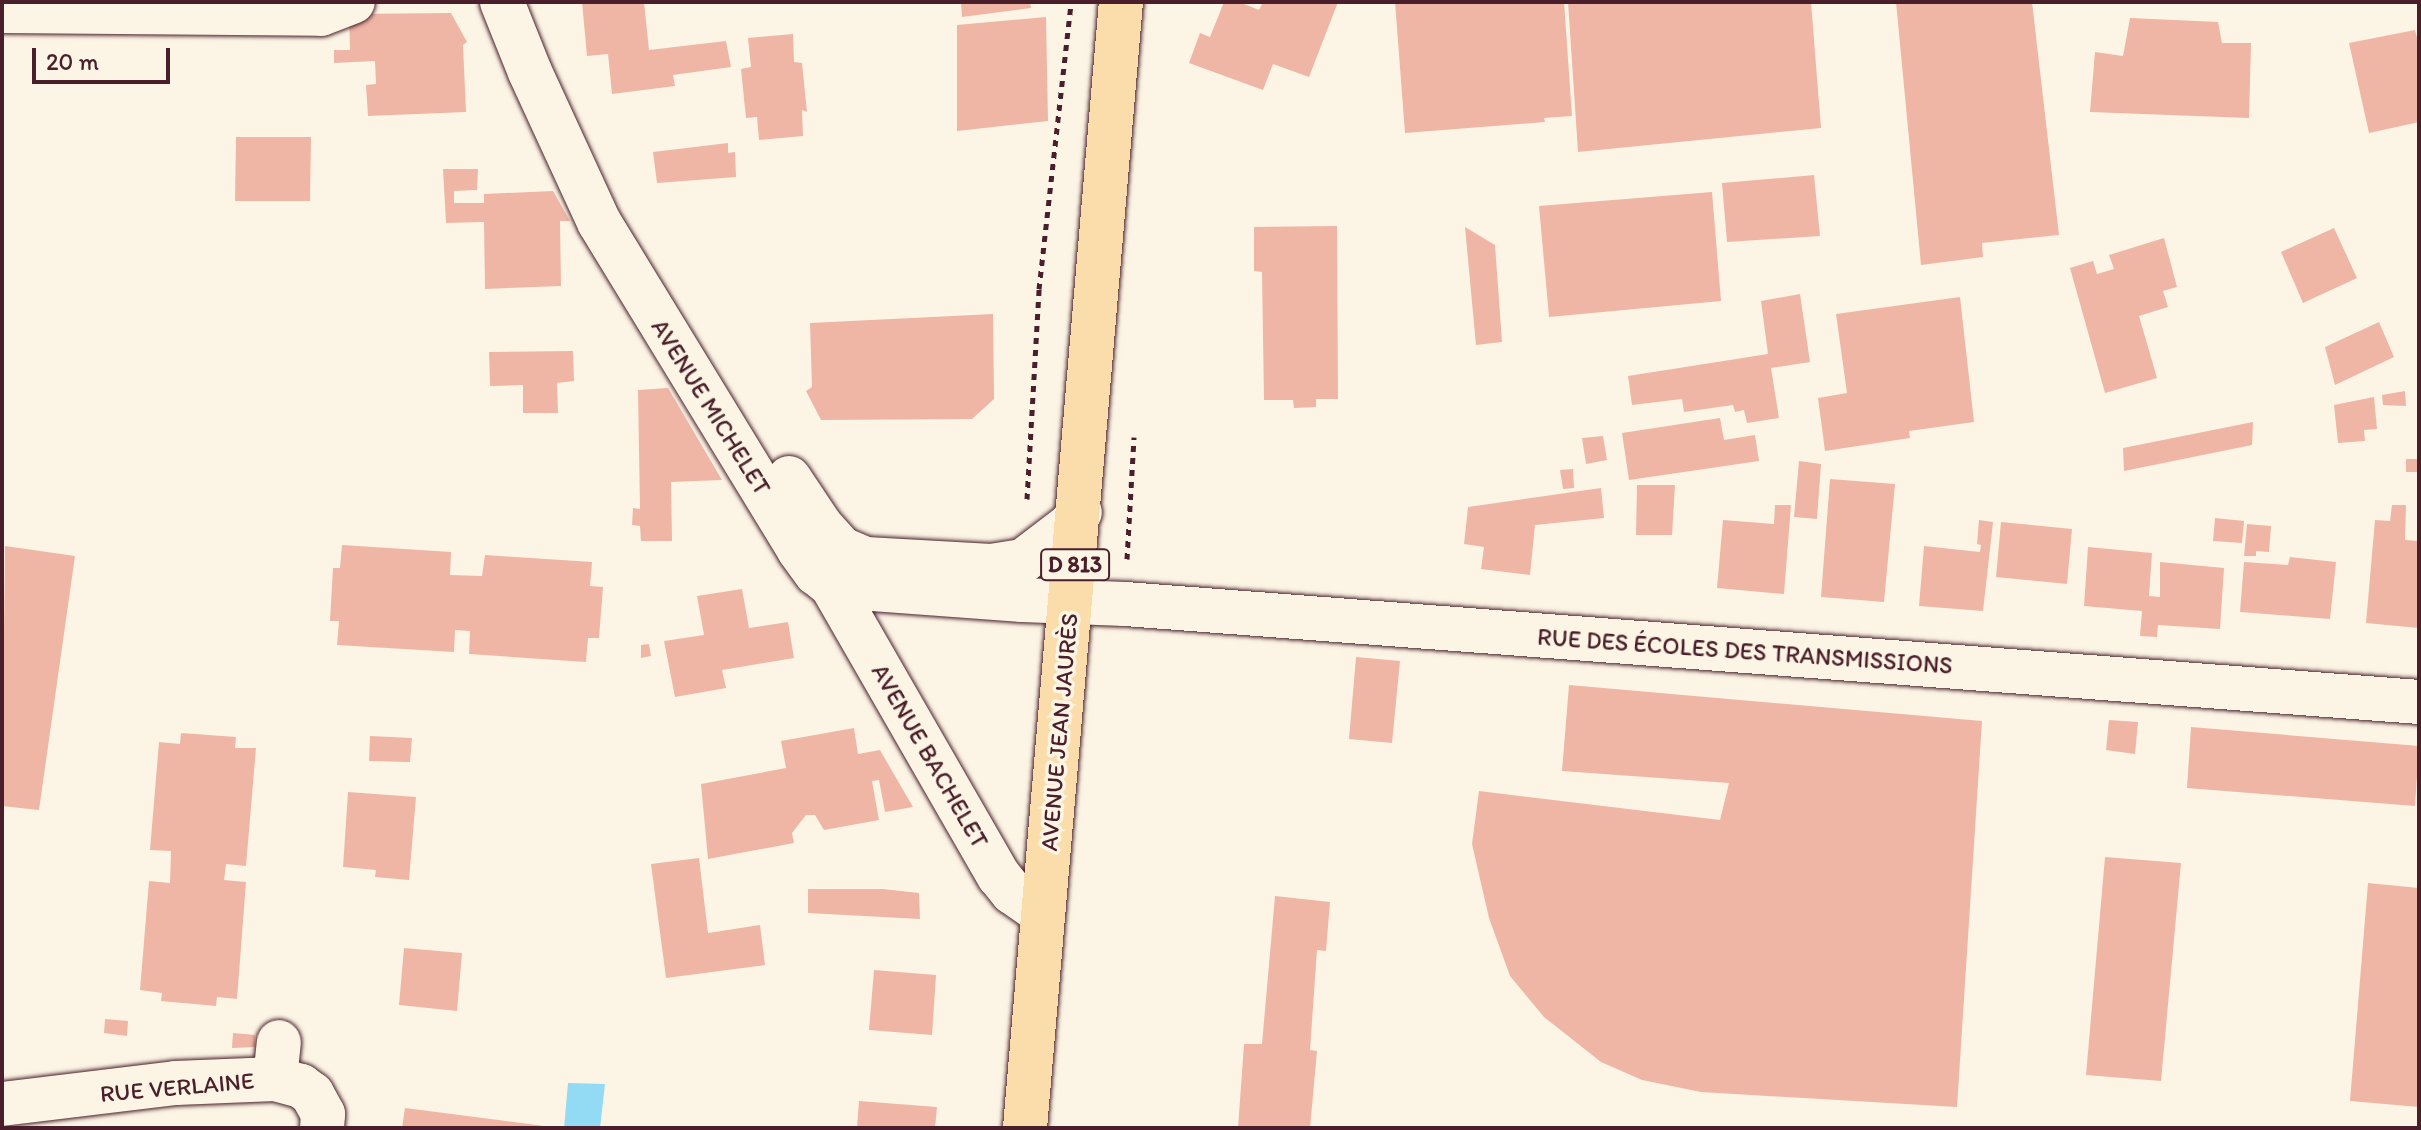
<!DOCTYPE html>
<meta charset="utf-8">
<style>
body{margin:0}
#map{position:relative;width:2421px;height:1130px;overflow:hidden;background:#fcf5e5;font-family:Itim,sans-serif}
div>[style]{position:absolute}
.water>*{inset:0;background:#93daf5}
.building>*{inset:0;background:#efb6a6}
.path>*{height:5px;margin-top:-2.5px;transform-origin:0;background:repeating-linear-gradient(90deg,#4a1f2b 0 6px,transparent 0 12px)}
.roads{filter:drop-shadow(0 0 2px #4a1f2b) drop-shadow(0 0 2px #4a1f2b)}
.minor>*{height:44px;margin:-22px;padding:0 22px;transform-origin:22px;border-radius:22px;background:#fcf5e5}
.major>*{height:44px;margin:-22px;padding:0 22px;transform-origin:22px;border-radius:22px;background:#fbddab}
span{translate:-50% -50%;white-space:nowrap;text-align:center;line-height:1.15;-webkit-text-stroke:7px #fcf5e5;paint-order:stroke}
.shield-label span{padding:2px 6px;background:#fcf5e5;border:2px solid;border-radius:6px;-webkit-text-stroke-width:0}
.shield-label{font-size:22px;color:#4a1f2b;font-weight:700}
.street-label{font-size:24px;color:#4a1f2b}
.frame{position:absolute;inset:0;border:4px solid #4a1f2b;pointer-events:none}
.scale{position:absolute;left:32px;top:48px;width:138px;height:36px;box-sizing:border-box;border:4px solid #4a1f2b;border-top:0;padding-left:10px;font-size:24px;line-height:28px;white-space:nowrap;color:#4a1f2b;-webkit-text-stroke:6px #fcf5e5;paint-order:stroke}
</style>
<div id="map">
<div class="water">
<i style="clip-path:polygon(568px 1083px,605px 1084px,600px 1128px,564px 1128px)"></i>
</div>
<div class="building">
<i style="clip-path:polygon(582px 2px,644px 2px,649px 50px,726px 41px,731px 67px,673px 75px,675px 86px,612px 94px,608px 54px,587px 56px)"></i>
<i style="clip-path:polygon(961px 2px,1030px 2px,1031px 8px,962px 17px)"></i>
<i style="clip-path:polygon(1224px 2px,1239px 2px,1259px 10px,1263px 2px,1338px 2px,1309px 77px,1273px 64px,1263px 90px,1189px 63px,1200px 33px,1210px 37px)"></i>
<i style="clip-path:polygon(1395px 2px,1564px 2px,1572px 116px,1544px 118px,1545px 122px,1405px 133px)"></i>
<i style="clip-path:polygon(1568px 2px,1811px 2px,1821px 128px,1578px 152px)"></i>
<i style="clip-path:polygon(1896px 2px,2032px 2px,2059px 235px,1982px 243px,1983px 257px,1921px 265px)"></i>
<i style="clip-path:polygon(451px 13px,467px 42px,463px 45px,466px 112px,368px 116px,366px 85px,376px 84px,375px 61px,334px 63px,334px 50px,350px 50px,349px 14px)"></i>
<i style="clip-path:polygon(1046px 17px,1048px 121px,957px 131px,957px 25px)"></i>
<i style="clip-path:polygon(2130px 18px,2218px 22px,2222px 43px,2251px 43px,2249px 118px,2090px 112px,2095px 52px,2123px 56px)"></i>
<i style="clip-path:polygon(2415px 30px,2419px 45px,2419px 122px,2369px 133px,2349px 43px)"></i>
<i style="clip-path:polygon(793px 34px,794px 62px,802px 63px,807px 112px,802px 110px,803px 136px,759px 140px,757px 117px,746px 118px,741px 69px,751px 67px,748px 38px)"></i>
<i style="clip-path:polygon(236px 137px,311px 137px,310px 201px,235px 201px)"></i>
<i style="clip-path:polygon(728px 143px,728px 153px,735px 152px,736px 177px,657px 183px,653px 152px)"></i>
<i style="clip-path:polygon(443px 169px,478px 169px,477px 190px,454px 191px,454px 203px,484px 203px,484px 194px,553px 191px,570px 221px,560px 221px,561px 286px,485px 289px,484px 222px,446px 223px)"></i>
<i style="clip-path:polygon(1814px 175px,1820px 236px,1727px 242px,1722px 183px)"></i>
<i style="clip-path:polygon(1712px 192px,1721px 301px,1549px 317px,1539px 206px)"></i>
<i style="clip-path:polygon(1337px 226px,1338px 399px,1316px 399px,1316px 407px,1294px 408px,1293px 400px,1264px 400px,1262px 272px,1254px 271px,1254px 227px)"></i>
<i style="clip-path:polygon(1465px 227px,1495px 245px,1502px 342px,1476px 345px)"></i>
<i style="clip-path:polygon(2334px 228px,2357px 278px,2303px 303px,2281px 252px)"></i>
<i style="clip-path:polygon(2164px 238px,2177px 287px,2163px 291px,2168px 307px,2139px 316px,2157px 378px,2105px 393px,2070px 268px,2093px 261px,2097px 274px,2114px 269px,2109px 255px)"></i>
<i style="clip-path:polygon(1800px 294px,1810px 362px,1771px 368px,1779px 418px,1747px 423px,1744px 410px,1735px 412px,1733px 405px,1684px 412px,1682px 399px,1632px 405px,1628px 376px,1768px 354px,1761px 301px)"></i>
<i style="clip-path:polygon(1960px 297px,1974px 422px,1909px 431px,1910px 438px,1825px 451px,1818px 398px,1847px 393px,1836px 314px)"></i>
<i style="clip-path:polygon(993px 314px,994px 399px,972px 419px,821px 420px,806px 391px,812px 387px,810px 323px)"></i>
<i style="clip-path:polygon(2379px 322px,2394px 357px,2335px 385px,2325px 347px)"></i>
<i style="clip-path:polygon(573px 351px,574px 381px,557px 383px,558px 413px,523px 413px,523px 385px,490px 386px,489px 352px)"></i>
<i style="clip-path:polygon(668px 388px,722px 480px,671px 482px,672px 541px,641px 541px,640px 526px,632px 525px,633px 508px,640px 509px,638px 390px)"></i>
<i style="clip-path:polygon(2405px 391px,2406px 406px,2383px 405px,2382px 395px)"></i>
<i style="clip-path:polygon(2374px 397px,2377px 429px,2364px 430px,2365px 441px,2338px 443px,2334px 405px)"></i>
<i style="clip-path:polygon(1720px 418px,1724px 440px,1755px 435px,1759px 461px,1629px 480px,1622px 433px)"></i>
<i style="clip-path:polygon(2253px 422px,2252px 445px,2124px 471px,2123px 448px)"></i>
<i style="clip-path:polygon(1603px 436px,1607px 460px,1586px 464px,1582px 438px)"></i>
<i style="clip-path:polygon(2406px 459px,2419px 459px,2419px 472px,2406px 472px)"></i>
<i style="clip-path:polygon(1799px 461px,1821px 464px,1817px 519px,1794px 517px)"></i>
<i style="clip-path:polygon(1573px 469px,1574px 488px,1563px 489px,1560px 470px)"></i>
<i style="clip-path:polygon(1830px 479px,1895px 484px,1884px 602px,1821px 597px)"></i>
<i style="clip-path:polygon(1637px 485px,1675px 485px,1672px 535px,1636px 535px)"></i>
<i style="clip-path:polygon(1601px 488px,1604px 518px,1535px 525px,1530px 575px,1481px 569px,1484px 547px,1464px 544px,1468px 507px)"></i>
<i style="clip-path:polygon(1775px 505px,1791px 505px,1784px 594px,1717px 588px,1723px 520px,1774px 524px)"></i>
<i style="clip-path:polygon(2392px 505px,2406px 505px,2405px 540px,2419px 541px,2419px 628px,2366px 623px,2375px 520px,2390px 521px)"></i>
<i style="clip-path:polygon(2215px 518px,2244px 521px,2242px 543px,2213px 541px)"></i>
<i style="clip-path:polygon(1979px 520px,1993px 522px,1983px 611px,1919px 606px,1924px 546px,1980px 552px,1981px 545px,1977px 544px)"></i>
<i style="clip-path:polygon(2001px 522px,2072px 529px,2067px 584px,1996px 577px)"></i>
<i style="clip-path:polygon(2247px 524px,2271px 526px,2269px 552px,2256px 551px,2256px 556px,2244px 556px)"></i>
<i style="clip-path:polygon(342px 545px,451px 552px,450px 575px,482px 576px,485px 555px,592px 562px,590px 586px,603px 587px,599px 638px,588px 638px,586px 662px,469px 654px,470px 631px,455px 630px,454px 652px,337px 645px,339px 621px,330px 621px,333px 568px,340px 568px)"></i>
<i style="clip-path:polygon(5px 546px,75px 556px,39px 810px,2px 806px)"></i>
<i style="clip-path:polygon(2088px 547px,2152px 553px,2149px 596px,2160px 597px,2160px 562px,2224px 568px,2220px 629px,2158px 625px,2157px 637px,2140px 636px,2142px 611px,2084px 606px)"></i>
<i style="clip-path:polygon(2290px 557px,2336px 562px,2330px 619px,2240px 612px,2244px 562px,2288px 565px)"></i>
<i style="clip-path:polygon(742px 589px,749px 628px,788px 622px,794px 658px,722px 670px,726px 688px,675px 697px,664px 641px,704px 635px,697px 596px)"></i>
<i style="clip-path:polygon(649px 644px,651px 656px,641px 658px,641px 645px)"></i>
<i style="clip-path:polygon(1356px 657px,1400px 661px,1392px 743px,1349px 739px)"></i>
<i style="clip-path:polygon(1569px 685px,1982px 721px,1957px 1107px,1701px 1092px,1642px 1080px,1601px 1062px,1544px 1017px,1510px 976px,1489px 918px,1472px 844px,1479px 791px,1720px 820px,1729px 783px,1562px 771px)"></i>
<i style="clip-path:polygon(2109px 720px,2138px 722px,2135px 754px,2106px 750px)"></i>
<i style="clip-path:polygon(2191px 727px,2419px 746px,2415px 806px,2187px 788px)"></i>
<i style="clip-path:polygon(854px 728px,858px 754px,880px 750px,913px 807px,885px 812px,879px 780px,872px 781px,879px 820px,824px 830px,815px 815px,806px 815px,792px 833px,794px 843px,708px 859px,701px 784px,786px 768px,781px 741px)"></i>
<i style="clip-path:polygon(181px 733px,236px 737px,235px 748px,256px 748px,246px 866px,226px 864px,224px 880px,246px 882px,237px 999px,217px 997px,216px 1006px,161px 1001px,162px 993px,140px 990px,149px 881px,170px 883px,171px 851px,150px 850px,159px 742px,180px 744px)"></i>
<i style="clip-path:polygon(370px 736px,412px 738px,410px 762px,369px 761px)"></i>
<i style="clip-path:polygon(348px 792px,416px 797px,409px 880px,375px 877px,376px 870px,343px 867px)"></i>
<i style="clip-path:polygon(2105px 857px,2181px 863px,2161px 1081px,2086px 1075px)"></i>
<i style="clip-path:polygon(699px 858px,708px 933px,760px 925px,765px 965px,666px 978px,651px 864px)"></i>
<i style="clip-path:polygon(2368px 883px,2419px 888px,2419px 1107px,2350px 1101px)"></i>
<i style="clip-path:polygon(808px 889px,883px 889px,919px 893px,920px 919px,808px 913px)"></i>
<i style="clip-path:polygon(1275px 896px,1330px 902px,1326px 951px,1317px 950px,1310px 1050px,1317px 1051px,1310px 1128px,1238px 1128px,1244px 1044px,1262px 1044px)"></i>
<i style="clip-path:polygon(404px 948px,462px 953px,457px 1011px,399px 1005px)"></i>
<i style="clip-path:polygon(874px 970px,936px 975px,932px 1035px,869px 1030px)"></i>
<i style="clip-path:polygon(105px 1019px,128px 1021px,127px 1036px,104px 1033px)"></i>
<i style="clip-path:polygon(233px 1033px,255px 1035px,255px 1047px,232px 1048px)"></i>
<i style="clip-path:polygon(859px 1101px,937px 1107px,935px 1128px,857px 1128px)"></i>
<i style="clip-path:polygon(405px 1108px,544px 1126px,544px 1128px,402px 1128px)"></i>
</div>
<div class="path">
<i style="left:1027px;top:499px;width:210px;rotate:-86.7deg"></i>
<i style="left:1039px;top:289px;width:288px;rotate:-83.6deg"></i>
<i style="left:1127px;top:559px;width:122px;rotate:-86.7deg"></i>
</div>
<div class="roads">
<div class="minor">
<i style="left:502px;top:2px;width:75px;rotate:68.2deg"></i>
<i style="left:530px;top:72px;width:165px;rotate:65.3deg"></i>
<i style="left:599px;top:222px;width:384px;rotate:58.6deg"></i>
<i style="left:799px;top:550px;width:29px;rotate:54deg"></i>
<i style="left:816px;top:573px;width:21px;rotate:39deg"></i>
<i style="left:832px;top:586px;width:191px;rotate:4.2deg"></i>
<i style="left:1022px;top:600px;width:103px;rotate:2.2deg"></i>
<i style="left:1125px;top:604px;width:1298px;rotate:4.33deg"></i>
<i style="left:2px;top:11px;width:319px;rotate:0.5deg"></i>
<i style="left:321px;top:14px;width:34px;rotate:-21deg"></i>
<i style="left:789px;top:478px;width:58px;rotate:56.3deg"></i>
<i style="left:821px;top:526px;width:31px;rotate:48deg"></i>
<i style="left:842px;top:549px;width:26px;rotate:23deg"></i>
<i style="left:866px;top:559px;width:125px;rotate:3.2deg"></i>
<i style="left:991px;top:566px;width:32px;rotate:-9deg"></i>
<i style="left:1023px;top:561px;width:59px;rotate:-37.5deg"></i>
<i style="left:1070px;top:525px;width:16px;rotate:-52deg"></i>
<i style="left:832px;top:586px;width:335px;rotate:60.1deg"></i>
<i style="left:999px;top:876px;width:21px;rotate:51deg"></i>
<i style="left:1012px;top:892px;width:37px;rotate:35deg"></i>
<i style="left:275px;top:1079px;width:37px;rotate:-84deg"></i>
<i style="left:2px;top:1104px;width:175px;rotate:-6.9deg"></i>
<i style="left:176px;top:1083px;width:99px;rotate:-2.3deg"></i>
<i style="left:275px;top:1079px;width:27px;rotate:15deg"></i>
<i style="left:301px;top:1086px;width:14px;rotate:36deg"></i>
<i style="left:312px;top:1094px;width:23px;rotate:61deg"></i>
<i style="left:323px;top:1114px;width:14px;rotate:94deg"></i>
</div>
<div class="major">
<i style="left:1025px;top:1128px;width:1130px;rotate:-85.13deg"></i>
</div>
</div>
<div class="shield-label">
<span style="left:1075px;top:565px">D 813</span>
</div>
<div class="street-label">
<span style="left:711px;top:407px;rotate:58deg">AVENUE MICHELET</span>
<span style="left:1745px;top:651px;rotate:4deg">RUE DES ÉCOLES DES TRANSMISSIONS</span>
<span style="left:1059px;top:732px;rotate:-85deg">AVENUE JEAN JAURÈS</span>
<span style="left:930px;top:756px;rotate:60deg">AVENUE BACHELET</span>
<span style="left:177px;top:1087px;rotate:-5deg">RUE VERLAINE</span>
</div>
<div class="frame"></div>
<div class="scale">20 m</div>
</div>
